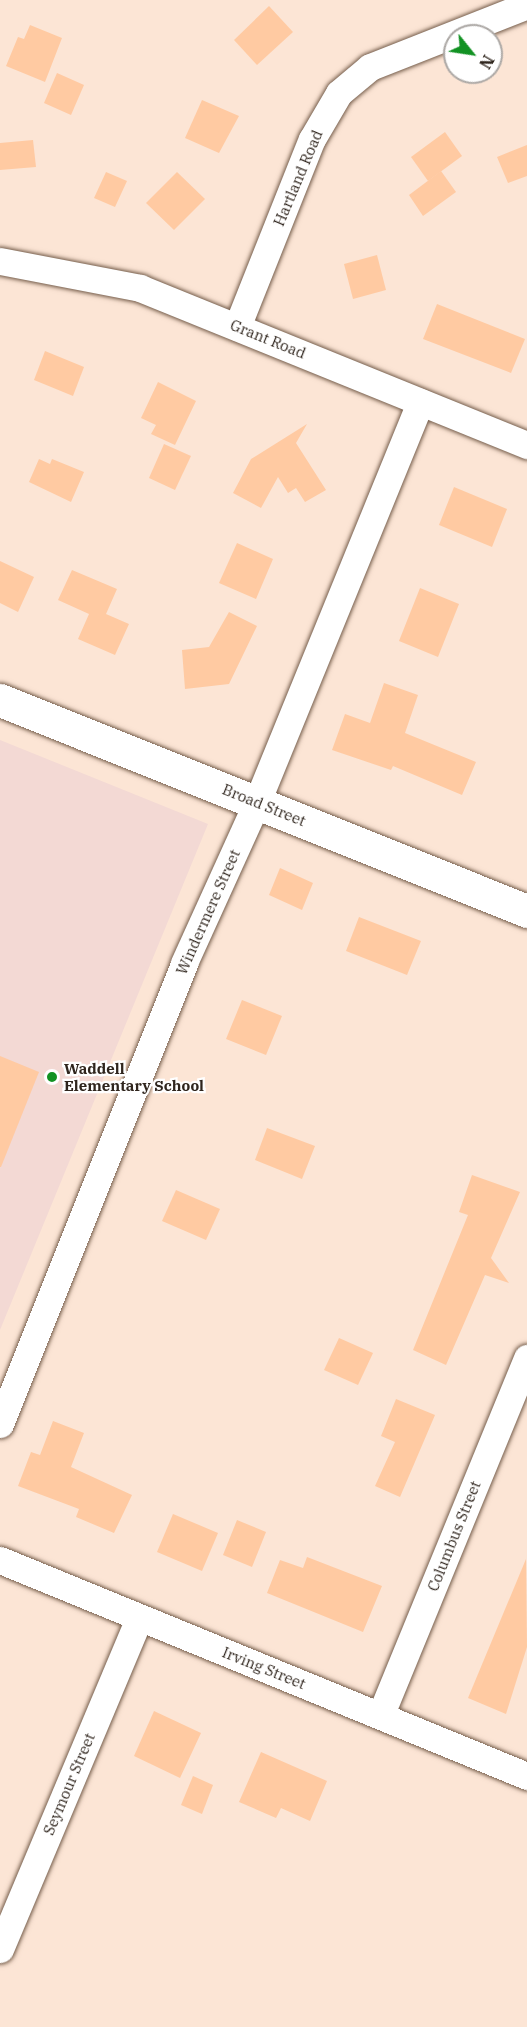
<!DOCTYPE html>
<style>
body{margin:0}
#map{position:relative;width:527px;height:2027px;overflow:hidden;background:#fce5d5;font-family:"IBM Plex Serif",serif}
div>[style]{position:absolute}
.education>*{inset:0;background:#f3d9d4}
.building>*{inset:0;background:#ffcaa2}
.roads{filter:drop-shadow(0 0 2px #755d4b) drop-shadow(0 0 2px #755d4b)}
.street>*{height:27px;margin:-13.5px;padding:0 13.5px;transform-origin:13.5px;border-radius:13.5px;background:#fff}
.secondary>*{height:33px;margin:-16.5px;padding:0 16.5px;transform-origin:16.5px;border-radius:16.5px;background:#fff}
.dots>*{width:16px;height:16px;translate:-50% -50%;box-sizing:border-box;border:3px solid #fff;border-radius:50%}
span{translate:-50% -50%;white-space:nowrap;text-align:center;line-height:1.15;-webkit-text-stroke:4.5px #fff;paint-order:stroke}
.street-label{font-size:15px;color:#2f251d}
.poi-label{font-size:15px;color:#2f251d;font-weight:700}
.left{translate:0 -50%;text-align:left}
.north{position:absolute;left:443px;top:24px;width:60px;height:60px;box-sizing:border-box;background:#fff;border:2px solid #aca8a5;border-radius:50%;rotate:120deg;font-size:16px;font-weight:700;line-height:24px;text-align:center;color:#2f251d}
.north::after{content:'';display:block;margin:auto;width:21px;height:27px;background:#129223;clip-path:polygon(50% 0,100% 100%,50% 72%,0 100%)}
</style>
<div id="map">
<div class="education">
<i style="clip-path:polygon(0 740px,208px 824px,0 1330px)"></i>
</div>
<div class="building">
<i style="clip-path:polygon(269px 6px,293px 32px,257px 65px,234px 40px)"></i>
<i style="clip-path:polygon(30px 25px,62px 38px,45px 82px,6px 66px,18px 37px,24px 39px)"></i>
<i style="clip-path:polygon(57px 73px,84px 85px,71px 115px,44px 103px)"></i>
<i style="clip-path:polygon(202px 100px,239px 116px,219px 153px,185px 138px)"></i>
<i style="clip-path:polygon(445px 132px,462px 156px,428px 181px,411px 157px)"></i>
<i style="clip-path:polygon(33px 140px,36px 167px,0 170px,0 143px)"></i>
<i style="clip-path:polygon(527px 145px,527px 176px,508px 183px,497px 157px)"></i>
<i style="clip-path:polygon(441px 171px,456px 192px,423px 216px,409px 195px)"></i>
<i style="clip-path:polygon(106px 172px,127px 181px,115px 207px,94px 198px)"></i>
<i style="clip-path:polygon(177px 172px,205px 199px,174px 230px,146px 203px)"></i>
<i style="clip-path:polygon(377px 255px,386px 290px,353px 299px,344px 264px)"></i>
<i style="clip-path:polygon(437px 304px,525px 339px,511px 373px,423px 339px)"></i>
<i style="clip-path:polygon(45px 351px,84px 367px,73px 396px,34px 380px)"></i>
<i style="clip-path:polygon(158px 382px,196px 401px,175px 445px,151px 434px,156px 425px,141px 418px)"></i>
<i style="clip-path:polygon(307px 424px,296px 443px,326px 490px,305px 502px,296px 488px,288px 493px,278px 477px,261px 508px,233px 493px,251px 459px)"></i>
<i style="clip-path:polygon(164px 444px,191px 456px,175px 490px,149px 478px)"></i>
<i style="clip-path:polygon(39px 459px,50px 464px,52px 459px,84px 472px,71px 502px,29px 482px)"></i>
<i style="clip-path:polygon(454px 487px,507px 509px,492px 547px,439px 525px)"></i>
<i style="clip-path:polygon(237px 543px,273px 559px,256px 599px,219px 583px)"></i>
<i style="clip-path:polygon(0 561px,34px 577px,18px 612px,0 603px)"></i>
<i style="clip-path:polygon(72px 570px,117px 589px,106px 614px,129px 624px,115px 655px,78px 639px,89px 614px,58px 600px)"></i>
<i style="clip-path:polygon(420px 588px,459px 604px,438px 657px,399px 641px)"></i>
<i style="clip-path:polygon(229px 612px,257px 626px,229px 684px,185px 689px,182px 650px,209px 647px)"></i>
<i style="clip-path:polygon(384px 683px,418px 695px,405px 733px,476px 762px,462px 795px,393px 766px,391px 770px,332px 750px,345px 714px,370px 723px)"></i>
<i style="clip-path:polygon(280px 868px,313px 883px,302px 910px,269px 895px)"></i>
<i style="clip-path:polygon(359px 917px,421px 941px,407px 975px,346px 951px)"></i>
<i style="clip-path:polygon(242px 1000px,282px 1016px,266px 1055px,226px 1039px)"></i>
<i style="clip-path:polygon(0 1056px,39px 1072px,1px 1167px,0 1167px)"></i>
<i style="clip-path:polygon(267px 1128px,315px 1146px,302px 1179px,255px 1160px)"></i>
<i style="clip-path:polygon(472px 1175px,520px 1192px,491px 1258px,509px 1283px,485px 1275px,446px 1365px,413px 1350px,468px 1215px,459px 1212px)"></i>
<i style="clip-path:polygon(176px 1190px,220px 1209px,206px 1240px,162px 1221px)"></i>
<i style="clip-path:polygon(339px 1338px,373px 1353px,358px 1385px,324px 1370px)"></i>
<i style="clip-path:polygon(396px 1399px,435px 1415px,400px 1497px,375px 1486px,395px 1442px,381px 1436px)"></i>
<i style="clip-path:polygon(53px 1421px,84px 1433px,71px 1467px,132px 1495px,114px 1533px,76px 1517px,79px 1509px,18px 1486px,31px 1452px,40px 1455px)"></i>
<i style="clip-path:polygon(173px 1514px,218px 1533px,202px 1571px,157px 1552px)"></i>
<i style="clip-path:polygon(237px 1520px,266px 1532px,252px 1567px,223px 1555px)"></i>
<i style="clip-path:polygon(307px 1557px,382px 1586px,363px 1632px,267px 1593px,280px 1560px,303px 1568px)"></i>
<i style="clip-path:polygon(526px 1559px,527px 1647px,506px 1714px,468px 1698px)"></i>
<i style="clip-path:polygon(154px 1711px,201px 1733px,180px 1778px,134px 1756px)"></i>
<i style="clip-path:polygon(261px 1752px,327px 1781px,310px 1821px,281px 1808px,276px 1818px,239px 1802px)"></i>
<i style="clip-path:polygon(193px 1776px,213px 1785px,202px 1814px,181px 1805px)"></i>
</div>
<div class="roads">
<div class="street">
<i style="left:0;top:261px;width:143px;rotate:10.9deg"></i>
<i style="left:140px;top:288px;width:418px;rotate:22.1deg"></i>
<i style="left:237px;top:327px;width:202px;rotate:-68.3deg"></i>
<i style="left:312px;top:139px;width:53px;rotate:-59.6deg"></i>
<i style="left:339px;top:93px;width:40px;rotate:-40deg"></i>
<i style="left:370px;top:67px;width:169px;rotate:-21.5deg"></i>
<i style="left:0;top:1424px;width:496px;rotate:-68.2deg"></i>
<i style="left:184px;top:963px;width:177px;rotate:-65.6deg"></i>
<i style="left:257px;top:802px;width:432px;rotate:-67.8deg"></i>
<i style="left:0;top:1560px;width:570px;rotate:22.29deg"></i>
<i style="left:381px;top:1714px;width:385px;rotate:-67.7deg"></i>
<i style="left:0;top:1949px;width:358px;rotate:-67.2deg"></i>
</div>
<div class="secondary">
<i style="left:0;top:700px;width:568px;rotate:21.82deg"></i>
</div>
</div>
<div class="dots">
<i style="left:52px;top:1077px;background:#129223"></i>
</div>
<div class="street-label">
<span style="left:298px;top:178px;rotate:-67deg">Hartland Road</span>
<span style="left:268px;top:339px;rotate:22deg">Grant Road</span>
<span style="left:264px;top:805px;rotate:22deg">Broad Street</span>
<span style="left:208px;top:912px;rotate:-66deg">Windermere Street</span>
<span style="left:454px;top:1536px;rotate:-68deg">Columbus Street</span>
<span style="left:264px;top:1668px;rotate:22deg">Irving Street</span>
<span style="left:69px;top:1784px;rotate:-67deg">Seymour Street</span>
</div>
<div class="poi-label">
<span class="left" style="left:64px;top:1077px">Waddell<br>Elementary School</span>
</div>
<div class="north">N</div>
</div>
